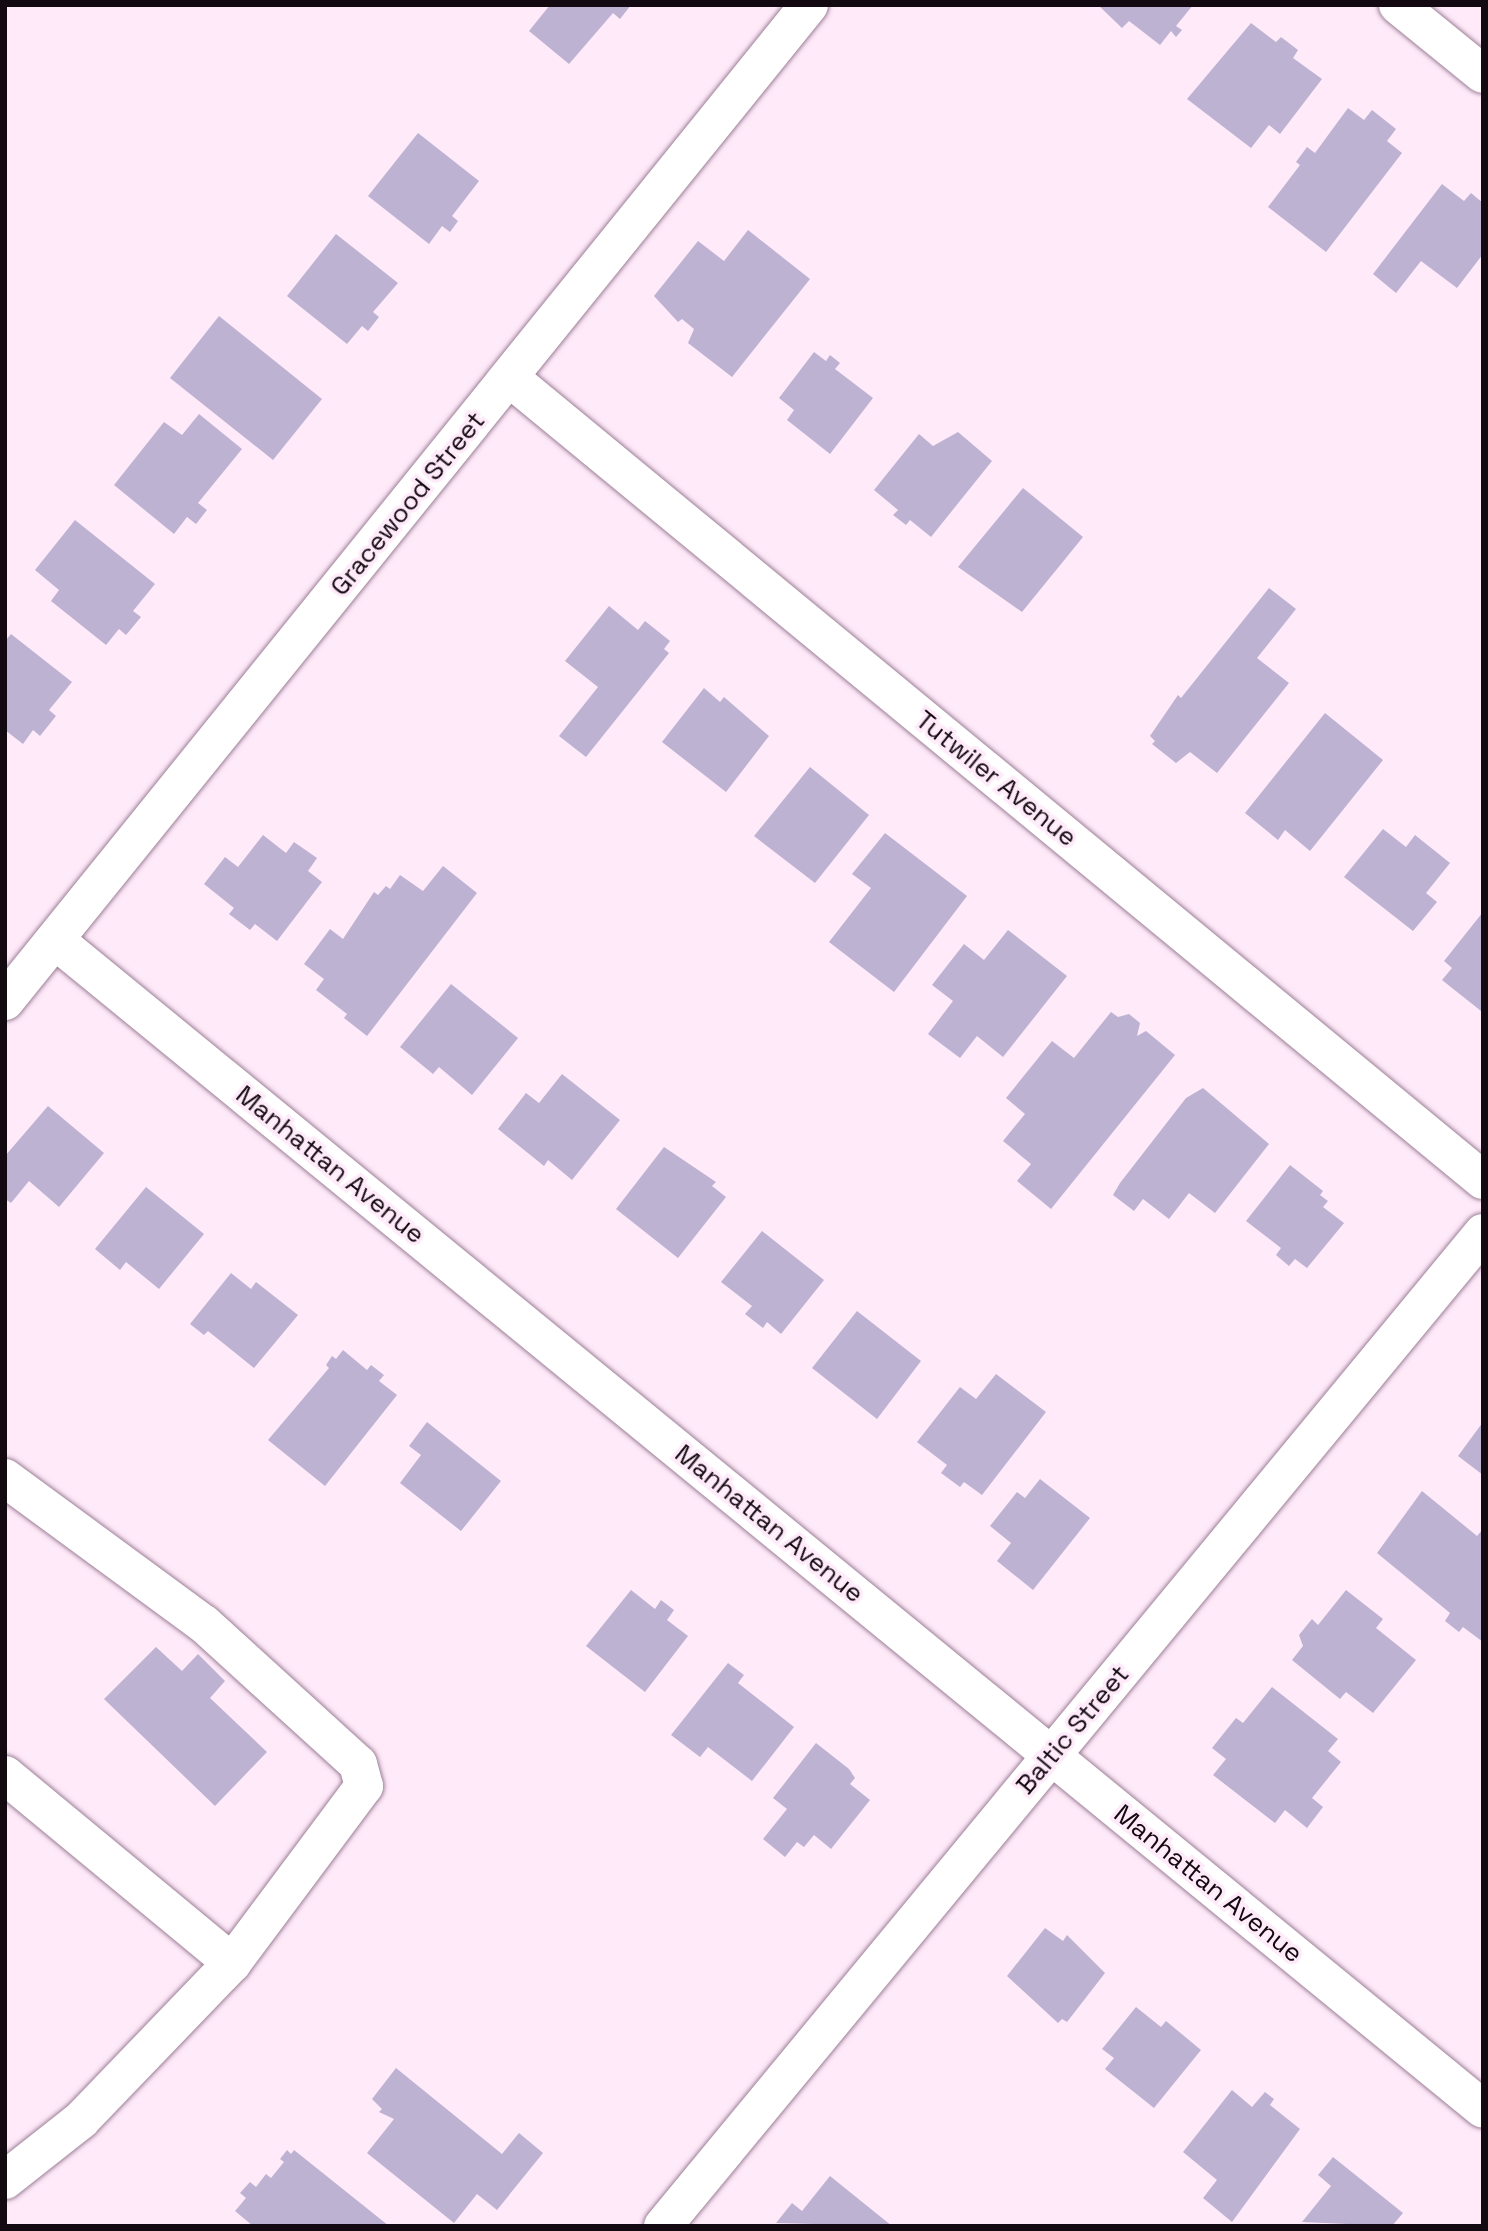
<!DOCTYPE html>
<style>
body{margin:0}
#map{position:relative;width:1488px;height:2231px;overflow:hidden;background:#feeaf9;font-family:"Space Grotesk",sans-serif}
div>[style]{position:absolute}
.building>*{inset:0;background:#beb2d3}
.roads{filter:drop-shadow(0 0 2px #9d7f96) drop-shadow(0 0 2px #9d7f96)}
.street>*{height:38px;margin:-19px;padding:0 19px;transform-origin:19px;border-radius:19px;background:#fff}
span{translate:-50% -50%;white-space:nowrap;text-align:center;line-height:1.15;-webkit-text-stroke:7px #feeaf9;paint-order:stroke}
.street-label{font-size:26px;color:#130911}
.frame{position:absolute;inset:0;border:7px solid #130911;pointer-events:none}
</style>
<div id="map">
<div class="building">
<i style="clip-path:polygon(550px 5px,631px 5px,620px 19px,613px 13px,569px 64px,529px 31px)"></i>
<i style="clip-path:polygon(1098px 5px,1193px 5px,1176px 26px,1182px 30px,1176px 37px,1171px 31px,1160px 45px,1129px 21px,1122px 28px)"></i>
<i style="clip-path:polygon(1251px 23px,1276px 42px,1281px 37px,1298px 50px,1293px 58px,1322px 79px,1280px 134px,1269px 125px,1251px 148px,1187px 99px)"></i>
<i style="clip-path:polygon(1348px 108px,1364px 120px,1372px 110px,1396px 129px,1387px 141px,1402px 153px,1326px 252px,1268px 207px,1300px 165px,1296px 162px,1307px 147px,1315px 153px)"></i>
<i style="clip-path:polygon(418px 133px,479px 181px,452px 216px,458px 221px,450px 232px,442px 226px,429px 244px,368px 196px)"></i>
<i style="clip-path:polygon(1442px 184px,1464px 201px,1471px 193px,1483px 203px,1483px 254px,1457px 288px,1421px 261px,1396px 293px,1373px 274px)"></i>
<i style="clip-path:polygon(748px 230px,810px 279px,732px 377px,688px 343px,694px 329px,682px 319px,678px 322px,654px 296px,698px 241px,724px 261px)"></i>
<i style="clip-path:polygon(336px 234px,398px 283px,373px 312px,379px 317px,368px 331px,362px 326px,347px 344px,287px 296px)"></i>
<i style="clip-path:polygon(219px 316px,322px 399px,273px 460px,170px 378px)"></i>
<i style="clip-path:polygon(814px 352px,826px 361px,830px 355px,840px 363px,835px 369px,873px 398px,830px 454px,787px 420px,794px 410px,779px 398px)"></i>
<i style="clip-path:polygon(199px 414px,242px 449px,198px 503px,207px 510px,196px 524px,187px 517px,174px 534px,114px 485px,164px 422px,182px 435px)"></i>
<i style="clip-path:polygon(958px 432px,992px 461px,931px 537px,910px 520px,906px 525px,893px 515px,898px 510px,874px 490px,919px 434px,933px 446px)"></i>
<i style="clip-path:polygon(1023px 488px,1083px 537px,1022px 612px,958px 567px)"></i>
<i style="clip-path:polygon(75px 520px,155px 584px,133px 611px,141px 617px,126px 635px,119px 629px,106px 645px,51px 601px,59px 590px,35px 570px)"></i>
<i style="clip-path:polygon(1269px 588px,1296px 609px,1257px 658px,1289px 683px,1217px 773px,1190px 752px,1176px 763px,1152px 744px,1155px 741px,1150px 736px,1178px 695px,1181px 698px)"></i>
<i style="clip-path:polygon(609px 606px,638px 630px,645px 621px,670px 641px,664px 649px,669px 653px,586px 757px,559px 736px,598px 687px,565px 661px)"></i>
<i style="clip-path:polygon(11px 634px,72px 682px,49px 710px,56px 716px,40px 736px,33px 730px,23px 744px,5px 730px,5px 641px)"></i>
<i style="clip-path:polygon(704px 688px,720px 702px,724px 697px,769px 736px,726px 792px,662px 742px)"></i>
<i style="clip-path:polygon(1325px 713px,1383px 760px,1310px 851px,1285px 830px,1278px 840px,1245px 813px)"></i>
<i style="clip-path:polygon(810px 767px,869px 815px,815px 883px,754px 836px)"></i>
<i style="clip-path:polygon(1383px 829px,1406px 847px,1415px 835px,1450px 863px,1426px 893px,1437px 902px,1413px 931px,1344px 877px)"></i>
<i style="clip-path:polygon(885px 833px,967px 896px,894px 992px,829px 942px,871px 888px,852px 874px)"></i>
<i style="clip-path:polygon(263px 835px,286px 853px,294px 842px,317px 858px,308px 871px,322px 882px,277px 941px,255px 924px,250px 930px,229px 914px,234px 908px,204px 884px,225px 857px,238px 867px)"></i>
<i style="clip-path:polygon(443px 866px,477px 893px,367px 1036px,344px 1018px,347px 1014px,316px 990px,324px 979px,304px 964px,330px 929px,343px 939px,374px 892px,378px 895px,386px 886px,390px 889px,400px 875px,423px 891px)"></i>
<i style="clip-path:polygon(1483px 912px,1483px 1009px,1481px 1011px,1442px 980px,1452px 968px,1444px 961px)"></i>
<i style="clip-path:polygon(1008px 930px,1067px 976px,1003px 1057px,977px 1036px,960px 1058px,928px 1034px,953px 1001px,932px 985px,964px 944px,984px 960px)"></i>
<i style="clip-path:polygon(451px 984px,518px 1038px,472px 1095px,439px 1067px,433px 1074px,400px 1047px)"></i>
<i style="clip-path:polygon(1111px 1012px,1118px 1017px,1129px 1014px,1140px 1023px,1137px 1036px,1146px 1031px,1175px 1055px,1051px 1209px,1017px 1181px,1031px 1164px,1003px 1141px,1025px 1114px,1006px 1098px,1052px 1041px,1074px 1058px)"></i>
<i style="clip-path:polygon(562px 1074px,620px 1120px,572px 1180px,548px 1160px,544px 1166px,498px 1129px,526px 1093px,539px 1103px)"></i>
<i style="clip-path:polygon(1203px 1088px,1269px 1144px,1215px 1213px,1189px 1193px,1169px 1219px,1143px 1199px,1134px 1211px,1113px 1195px,1120px 1183px,1186px 1098px)"></i>
<i style="clip-path:polygon(48px 1106px,104px 1153px,59px 1207px,29px 1181px,11px 1203px,5px 1199px,5px 1156px)"></i>
<i style="clip-path:polygon(664px 1147px,716px 1182px,712px 1186px,726px 1197px,678px 1258px,616px 1209px)"></i>
<i style="clip-path:polygon(1290px 1165px,1323px 1191px,1320px 1195px,1328px 1201px,1323px 1207px,1344px 1223px,1307px 1268px,1295px 1259px,1289px 1266px,1276px 1255px,1281px 1248px,1246px 1221px)"></i>
<i style="clip-path:polygon(146px 1187px,204px 1234px,159px 1289px,126px 1262px,120px 1270px,95px 1249px)"></i>
<i style="clip-path:polygon(762px 1231px,824px 1280px,781px 1334px,767px 1322px,763px 1328px,745px 1314px,752px 1306px,721px 1282px)"></i>
<i style="clip-path:polygon(231px 1273px,251px 1289px,256px 1282px,298px 1315px,254px 1368px,208px 1331px,204px 1335px,190px 1324px)"></i>
<i style="clip-path:polygon(857px 1311px,921px 1361px,877px 1419px,812px 1368px)"></i>
<i style="clip-path:polygon(343px 1350px,367px 1370px,371px 1365px,384px 1375px,379px 1381px,397px 1395px,325px 1486px,268px 1440px,329px 1368px,326px 1365px,332px 1356px,336px 1359px)"></i>
<i style="clip-path:polygon(996px 1374px,1046px 1412px,982px 1495px,964px 1482px,960px 1487px,941px 1473px,947px 1465px,917px 1442px,960px 1387px,976px 1399px)"></i>
<i style="clip-path:polygon(427px 1422px,501px 1481px,461px 1531px,400px 1483px,421px 1455px,409px 1446px)"></i>
<i style="clip-path:polygon(1483px 1422px,1483px 1475px,1458px 1456px)"></i>
<i style="clip-path:polygon(1040px 1479px,1090px 1518px,1033px 1590px,997px 1561px,1011px 1543px,990px 1526px,1017px 1492px,1025px 1498px)"></i>
<i style="clip-path:polygon(1422px 1491px,1477px 1536px,1483px 1529px,1483px 1642px,1463px 1627px,1459px 1632px,1445px 1621px,1450px 1613px,1377px 1553px)"></i>
<i style="clip-path:polygon(631px 1590px,655px 1609px,661px 1600px,674px 1610px,667px 1620px,688px 1636px,645px 1692px,586px 1646px)"></i>
<i style="clip-path:polygon(1346px 1590px,1383px 1619px,1376px 1628px,1416px 1660px,1373px 1713px,1346px 1692px,1340px 1699px,1292px 1660px,1303px 1646px,1299px 1635px,1312px 1619px,1318px 1625px)"></i>
<i style="clip-path:polygon(156px 1647px,182px 1671px,198px 1654px,225px 1681px,210px 1698px,267px 1752px,215px 1806px,104px 1699px)"></i>
<i style="clip-path:polygon(728px 1663px,744px 1675px,738px 1683px,794px 1727px,752px 1781px,708px 1747px,700px 1757px,671px 1735px)"></i>
<i style="clip-path:polygon(1272px 1687px,1338px 1739px,1328px 1751px,1341px 1762px,1312px 1798px,1323px 1807px,1307px 1828px,1285px 1810px,1275px 1823px,1213px 1775px,1226px 1759px,1212px 1748px,1236px 1718px,1243px 1723px)"></i>
<i style="clip-path:polygon(816px 1743px,849px 1769px,855px 1778px,850px 1784px,870px 1800px,831px 1849px,814px 1835px,804px 1847px,797px 1842px,785px 1857px,763px 1839px,787px 1809px,773px 1798px)"></i>
<i style="clip-path:polygon(1045px 1928px,1063px 1941px,1067px 1935px,1105px 1973px,1067px 2022px,1062px 2019px,1058px 2023px,1007px 1976px)"></i>
<i style="clip-path:polygon(1136px 2007px,1161px 2027px,1166px 2021px,1201px 2050px,1154px 2108px,1105px 2069px,1114px 2058px,1102px 2049px)"></i>
<i style="clip-path:polygon(396px 2068px,502px 2154px,519px 2133px,543px 2153px,497px 2210px,477px 2194px,454px 2223px,367px 2153px,394px 2119px,379px 2112px,382px 2109px,372px 2099px)"></i>
<i style="clip-path:polygon(1232px 2090px,1252px 2107px,1265px 2092px,1274px 2099px,1270px 2105px,1300px 2129px,1232px 2222px,1203px 2198px,1217px 2180px,1183px 2152px)"></i>
<i style="clip-path:polygon(287px 2150px,291px 2154px,294px 2150px,389px 2226px,253px 2226px,235px 2211px,246px 2198px,240px 2193px,250px 2182px,256px 2187px,266px 2174px,271px 2178px,284px 2162px,280px 2159px)"></i>
<i style="clip-path:polygon(1333px 2157px,1403px 2213px,1392px 2226px,1302px 2222px,1331px 2186px,1318px 2175px)"></i>
<i style="clip-path:polygon(830px 2176px,892px 2226px,776px 2223px,792px 2203px,802px 2211px)"></i>
</div>
<div class="roads">
<div class="street">
<i style="left:1398px;top:5px;width:109px;rotate:39.1deg"></i>
<i style="left:510px;top:378px;width:1261px;rotate:39.5deg"></i>
<i style="left:55px;top:940px;width:1845px;rotate:39.3deg"></i>
<i style="left:5px;top:1001px;width:1280px;rotate:-51.09deg"></i>
<i style="left:5px;top:1478px;width:247px;rotate:36.3deg"></i>
<i style="left:204px;top:1624px;width:208px;rotate:42.3deg"></i>
<i style="left:358px;top:1764px;width:23px;rotate:75deg"></i>
<i style="left:364px;top:1786px;width:221px;rotate:126.7deg"></i>
<i style="left:5px;top:1775px;width:295px;rotate:39.6deg"></i>
<i style="left:232px;top:1963px;width:218px;rotate:133.9deg"></i>
<i style="left:81px;top:2120px;width:97px;rotate:141.7deg"></i>
<i style="left:663px;top:2226px;width:1288px;rotate:-50.45deg"></i>
</div>
</div>
<div class="street-label">
<span style="left:408px;top:504px;rotate:-51deg">Gracewood Street</span>
<span style="left:996px;top:779px;rotate:39deg">Tutwiler Avenue</span>
<span style="left:330px;top:1165px;rotate:39deg">Manhattan Avenue</span>
<span style="left:769px;top:1524px;rotate:39deg">Manhattan Avenue</span>
<span style="left:1073px;top:1730px;rotate:-50deg">Baltic Street</span>
<span style="left:1208px;top:1884px;rotate:39deg">Manhattan Avenue</span>
</div>
<div class="frame"></div>
</div>
